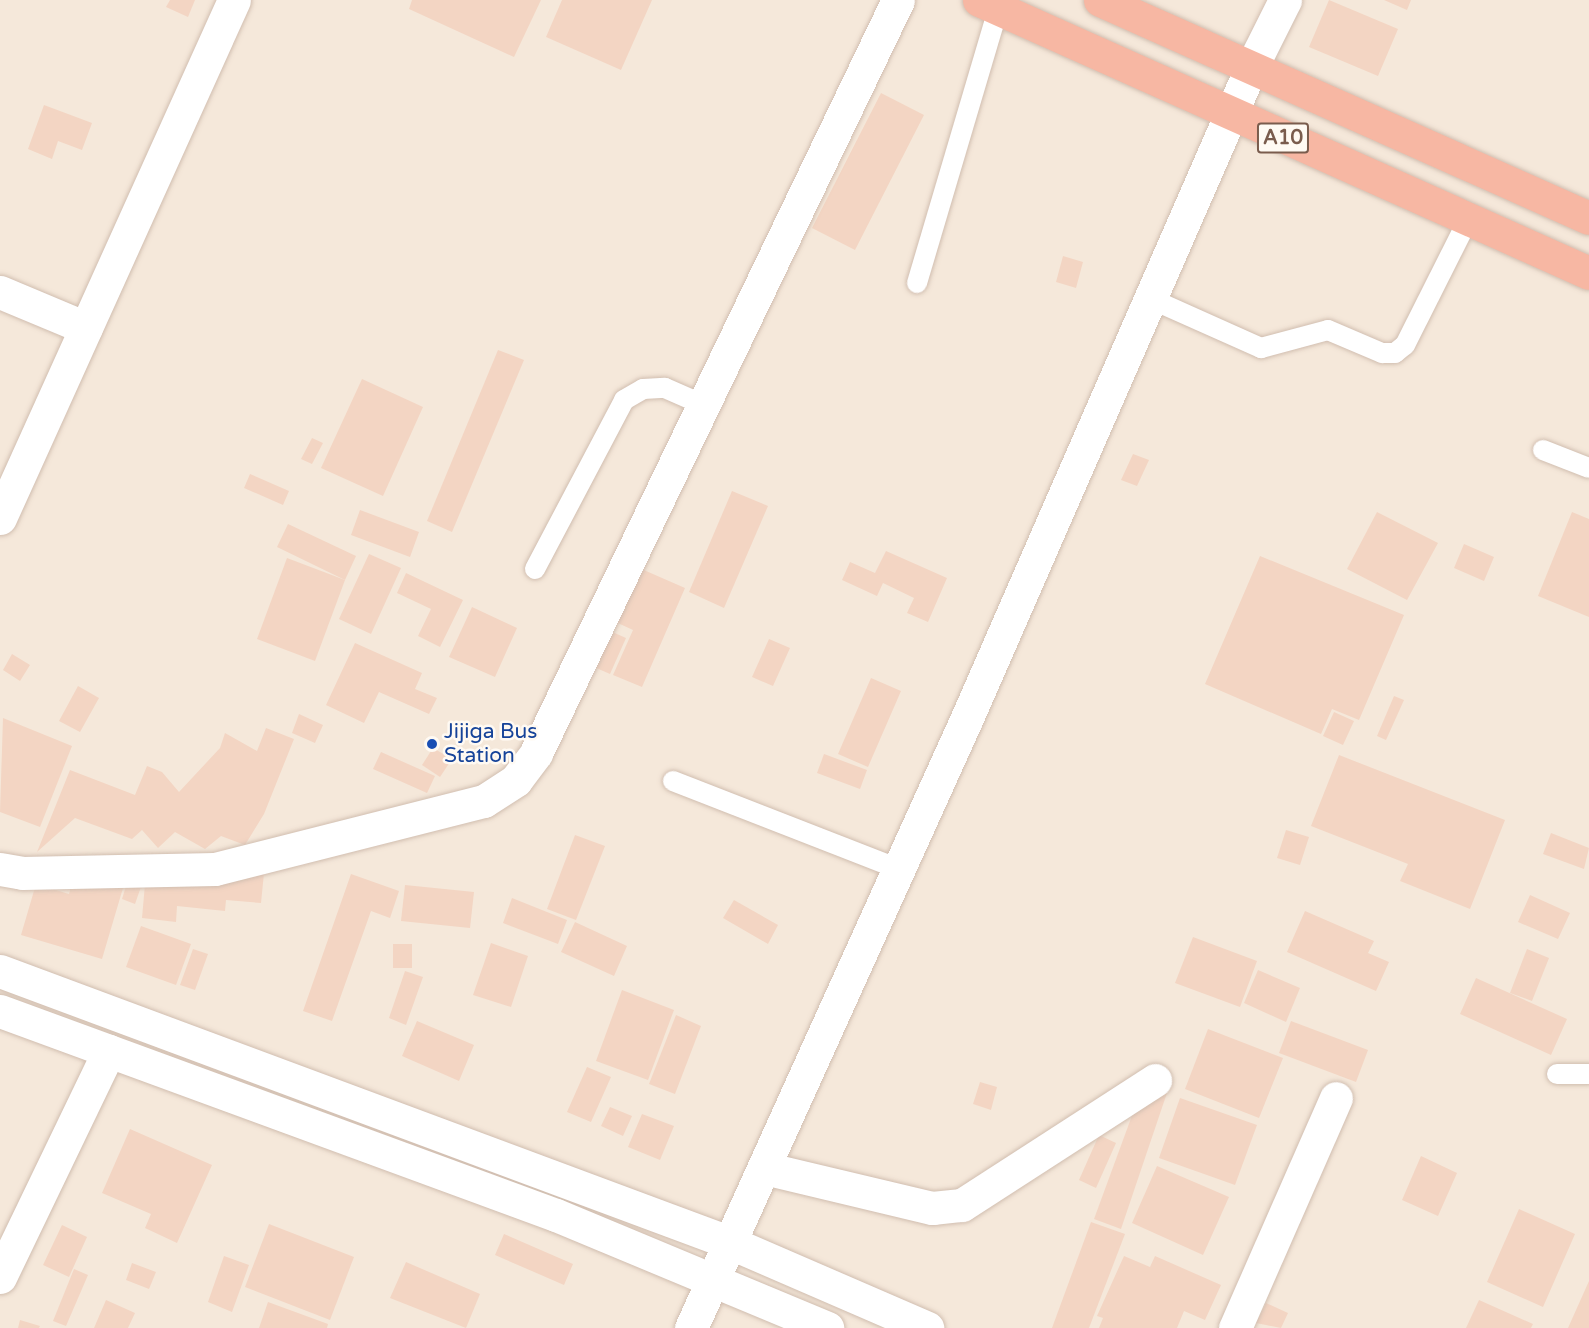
<!DOCTYPE html>
<style>
body{margin:0}
#map{position:relative;width:1589px;height:1328px;overflow:hidden;background:#fdf6ec;font-family:"Varela Round",sans-serif}
div>[style]{position:absolute}
.residential>*{inset:0;background:#f5e8da}
.building>*{inset:0;background:#f3d5c3}
.roads{filter:drop-shadow(0 0 2px #d1beb0) drop-shadow(0 0 2px #d1beb0)}
.lane>*{height:20px;margin:-10px;padding:0 10px;transform-origin:10px;border-radius:10px;background:#fff}
.street>*{height:33px;margin:-16.5px;padding:0 16.5px;transform-origin:16.5px;border-radius:16.5px;background:#fff}
.secondary>*{height:33px;margin:-16.5px;padding:0 16.5px;transform-origin:16.5px;border-radius:16.5px;background:#fff}
.highway>*{height:33px;margin:-16.5px;padding:0 16.5px;transform-origin:16.5px;border-radius:16.5px;background:#f7b7a3}
.dots>*{width:16px;height:16px;translate:-50% -50%;box-sizing:border-box;border:3px solid #fffaf3;border-radius:50%}
span{translate:-50% -50%;white-space:nowrap;text-align:center;line-height:1.15;-webkit-text-stroke:5px #fffaf3;paint-order:stroke}
.shield-label span{padding:2px 4px;background:#fffaf3;border:2px solid;border-radius:4px;-webkit-text-stroke-width:0}
.shield-label{font-size:20px;color:#7a5c4d;font-weight:700}
.transit-label{font-size:21px;color:#164399}
.left{translate:0 -50%;text-align:left}
</style>
<div id="map">
<div class="residential">
<i style="clip-path:polygon(0 0,1589px 0,1589px 1328px,0 1328px)"></i>
</div>
<div class="building">
<i style="clip-path:polygon(170px 0,195px 0,188px 17px,166px 7px)"></i>
<i style="clip-path:polygon(412px 0,541px 0,514px 57px,409px 9px)"></i>
<i style="clip-path:polygon(562px 0,652px 0,621px 70px,546px 37px)"></i>
<i style="clip-path:polygon(1329px 0,1398px 29px,1378px 76px,1309px 47px)"></i>
<i style="clip-path:polygon(1384px 0,1411px 0,1407px 10px)"></i>
<i style="clip-path:polygon(881px 93px,924px 115px,855px 250px,812px 228px)"></i>
<i style="clip-path:polygon(44px 105px,92px 123px,82px 150px,58px 141px,52px 159px,28px 149px)"></i>
<i style="clip-path:polygon(1063px 256px,1083px 262px,1076px 288px,1056px 282px)"></i>
<i style="clip-path:polygon(498px 350px,524px 360px,452px 532px,427px 521px)"></i>
<i style="clip-path:polygon(362px 379px,423px 407px,383px 496px,321px 468px)"></i>
<i style="clip-path:polygon(312px 438px,323px 443px,312px 464px,301px 459px)"></i>
<i style="clip-path:polygon(1133px 454px,1149px 460px,1137px 486px,1121px 480px)"></i>
<i style="clip-path:polygon(250px 474px,289px 491px,283px 505px,244px 488px)"></i>
<i style="clip-path:polygon(732px 491px,768px 506px,724px 608px,689px 592px)"></i>
<i style="clip-path:polygon(360px 510px,419px 532px,410px 557px,351px 535px)"></i>
<i style="clip-path:polygon(1377px 512px,1438px 543px,1407px 600px,1347px 569px)"></i>
<i style="clip-path:polygon(1572px 512px,1589px 519px,1589px 617px,1538px 596px)"></i>
<i style="clip-path:polygon(288px 524px,356px 556px,345px 580px,277px 547px)"></i>
<i style="clip-path:polygon(1464px 544px,1494px 557px,1484px 581px,1454px 568px)"></i>
<i style="clip-path:polygon(886px 551px,947px 578px,928px 622px,907px 613px,914px 598px,883px 583px,877px 596px,842px 580px,850px 562px,875px 573px)"></i>
<i style="clip-path:polygon(369px 554px,401px 568px,371px 634px,339px 619px)"></i>
<i style="clip-path:polygon(1260px 556px,1404px 615px,1359px 720px,1332px 709px,1321px 734px,1205px 684px)"></i>
<i style="clip-path:polygon(287px 558px,345px 580px,315px 661px,257px 639px)"></i>
<i style="clip-path:polygon(630px 564px,685px 588px,642px 687px,613px 675px,633px 630px,607px 618px)"></i>
<i style="clip-path:polygon(406px 573px,463px 600px,440px 647px,418px 636px,431px 609px,397px 593px)"></i>
<i style="clip-path:polygon(472px 607px,517px 628px,495px 677px,449px 657px)"></i>
<i style="clip-path:polygon(592px 623px,626px 638px,610px 674px,576px 659px)"></i>
<i style="clip-path:polygon(769px 639px,790px 648px,773px 686px,752px 677px)"></i>
<i style="clip-path:polygon(355px 643px,422px 673px,415px 689px,437px 698px,429px 714px,379px 692px,364px 723px,326px 705px)"></i>
<i style="clip-path:polygon(12px 654px,30px 665px,20px 681px,3px 670px)"></i>
<i style="clip-path:polygon(871px 678px,901px 691px,868px 767px,838px 754px)"></i>
<i style="clip-path:polygon(78px 686px,99px 698px,80px 732px,59px 721px)"></i>
<i style="clip-path:polygon(1394px 696px,1404px 700px,1386px 740px,1377px 736px)"></i>
<i style="clip-path:polygon(1334px 712px,1354px 721px,1343px 745px,1323px 736px)"></i>
<i style="clip-path:polygon(299px 714px,323px 725px,315px 743px,292px 733px)"></i>
<i style="clip-path:polygon(3px 718px,72px 746px,40px 827px,0 812px)"></i>
<i style="clip-path:polygon(266px 728px,294px 739px,264px 814px,245px 845px,221px 836px,205px 849px,175px 832px,158px 848px,142px 830px,132px 839px,75px 818px,37px 852px,70px 770px,135px 795px,147px 766px,162px 772px,179px 792px,220px 748px,225px 733px,257px 751px)"></i>
<i style="clip-path:polygon(433px 748px,452px 759px,440px 777px,422px 765px)"></i>
<i style="clip-path:polygon(381px 752px,435px 776px,427px 793px,373px 769px)"></i>
<i style="clip-path:polygon(824px 754px,867px 770px,860px 789px,817px 773px)"></i>
<i style="clip-path:polygon(1339px 755px,1505px 820px,1470px 909px,1400px 881px,1408px 864px,1311px 826px)"></i>
<i style="clip-path:polygon(1286px 830px,1309px 837px,1300px 865px,1277px 858px)"></i>
<i style="clip-path:polygon(1551px 833px,1589px 848px,1584px 869px,1543px 854px)"></i>
<i style="clip-path:polygon(575px 835px,605px 846px,576px 920px,547px 909px)"></i>
<i style="clip-path:polygon(147px 862px,264px 873px,261px 903px,226px 900px,225px 911px,177px 906px,176px 922px,142px 918px)"></i>
<i style="clip-path:polygon(131px 870px,145px 875px,135px 904px,122px 899px)"></i>
<i style="clip-path:polygon(75px 873px,123px 888px,102px 959px,21px 935px,36px 884px,69px 894px)"></i>
<i style="clip-path:polygon(351px 874px,399px 891px,390px 918px,371px 911px,332px 1021px,303px 1011px)"></i>
<i style="clip-path:polygon(405px 885px,474px 892px,470px 928px,401px 921px)"></i>
<i style="clip-path:polygon(1530px 895px,1570px 913px,1558px 939px,1518px 922px)"></i>
<i style="clip-path:polygon(512px 898px,567px 920px,558px 944px,503px 923px)"></i>
<i style="clip-path:polygon(734px 900px,778px 925px,768px 944px,723px 918px)"></i>
<i style="clip-path:polygon(1305px 911px,1374px 941px,1368px 953px,1389px 962px,1376px 991px,1287px 952px)"></i>
<i style="clip-path:polygon(575px 922px,627px 946px,614px 976px,561px 952px)"></i>
<i style="clip-path:polygon(141px 926px,191px 944px,176px 985px,126px 967px)"></i>
<i style="clip-path:polygon(1193px 937px,1257px 961px,1240px 1007px,1175px 983px)"></i>
<i style="clip-path:polygon(491px 943px,528px 956px,511px 1007px,473px 995px)"></i>
<i style="clip-path:polygon(393px 944px,412px 944px,412px 968px,393px 968px)"></i>
<i style="clip-path:polygon(193px 949px,208px 954px,195px 990px,180px 985px)"></i>
<i style="clip-path:polygon(1527px 949px,1549px 958px,1532px 1001px,1510px 993px)"></i>
<i style="clip-path:polygon(1258px 970px,1300px 988px,1286px 1022px,1244px 1003px)"></i>
<i style="clip-path:polygon(405px 971px,423px 977px,406px 1025px,389px 1018px)"></i>
<i style="clip-path:polygon(1476px 978px,1567px 1019px,1551px 1055px,1460px 1014px)"></i>
<i style="clip-path:polygon(622px 990px,674px 1010px,648px 1080px,596px 1061px)"></i>
<i style="clip-path:polygon(676px 1015px,701px 1026px,675px 1094px,649px 1084px)"></i>
<i style="clip-path:polygon(417px 1021px,474px 1045px,459px 1081px,402px 1056px)"></i>
<i style="clip-path:polygon(1291px 1021px,1368px 1050px,1356px 1082px,1279px 1053px)"></i>
<i style="clip-path:polygon(1208px 1029px,1283px 1058px,1259px 1118px,1185px 1089px)"></i>
<i style="clip-path:polygon(587px 1067px,611px 1077px,591px 1122px,567px 1112px)"></i>
<i style="clip-path:polygon(1148px 1072px,1171px 1081px,1121px 1229px,1094px 1219px)"></i>
<i style="clip-path:polygon(980px 1082px,997px 1087px,991px 1110px,973px 1104px)"></i>
<i style="clip-path:polygon(1180px 1098px,1257px 1125px,1235px 1185px,1159px 1158px)"></i>
<i style="clip-path:polygon(610px 1107px,632px 1116px,623px 1136px,601px 1126px)"></i>
<i style="clip-path:polygon(642px 1114px,674px 1126px,660px 1160px,628px 1147px)"></i>
<i style="clip-path:polygon(130px 1129px,212px 1165px,177px 1243px,145px 1228px,151px 1214px,102px 1193px)"></i>
<i style="clip-path:polygon(1099px 1135px,1116px 1143px,1096px 1188px,1079px 1180px)"></i>
<i style="clip-path:polygon(1421px 1156px,1457px 1173px,1438px 1216px,1402px 1200px)"></i>
<i style="clip-path:polygon(1157px 1166px,1229px 1197px,1203px 1255px,1132px 1223px)"></i>
<i style="clip-path:polygon(1519px 1209px,1575px 1234px,1543px 1307px,1487px 1282px)"></i>
<i style="clip-path:polygon(1091px 1222px,1125px 1234px,1089px 1328px,1052px 1328px)"></i>
<i style="clip-path:polygon(269px 1224px,354px 1257px,330px 1320px,245px 1287px)"></i>
<i style="clip-path:polygon(62px 1225px,87px 1237px,69px 1277px,43px 1265px)"></i>
<i style="clip-path:polygon(504px 1234px,573px 1264px,564px 1285px,495px 1255px)"></i>
<i style="clip-path:polygon(224px 1256px,249px 1265px,232px 1312px,208px 1302px)"></i>
<i style="clip-path:polygon(1124px 1256px,1150px 1267px,1155px 1256px,1221px 1285px,1205px 1320px,1184px 1311px,1177px 1328px,1099px 1328px,1103px 1318px,1097px 1316px)"></i>
<i style="clip-path:polygon(406px 1262px,480px 1294px,466px 1328px,390px 1298px)"></i>
<i style="clip-path:polygon(132px 1263px,156px 1272px,149px 1289px,126px 1280px)"></i>
<i style="clip-path:polygon(74px 1269px,88px 1275px,66px 1326px,53px 1321px)"></i>
<i style="clip-path:polygon(1589px 1281px,1589px 1328px,1568px 1328px)"></i>
<i style="clip-path:polygon(106px 1300px,135px 1313px,128px 1328px,94px 1328px)"></i>
<i style="clip-path:polygon(1479px 1300px,1533px 1324px,1531px 1328px,1466px 1328px)"></i>
<i style="clip-path:polygon(268px 1302px,328px 1324px,327px 1328px,259px 1328px)"></i>
<i style="clip-path:polygon(1266px 1303px,1288px 1313px,1281px 1328px,1256px 1323px)"></i>
<i style="clip-path:polygon(20px 1320px,40px 1326px,39px 1328px,18px 1328px)"></i>
</div>
<div class="roads">
<div class="lane">
<i style="left:917px;top:283px;width:286px;rotate:-73.5deg"></i>
<i style="left:1149px;top:298px;width:123px;rotate:24.1deg"></i>
<i style="left:1261px;top:348px;width:69px;rotate:-15deg"></i>
<i style="left:1328px;top:330px;width:59px;rotate:23.1deg"></i>
<i style="left:1382px;top:353px;width:13px"></i>
<i style="left:1395px;top:353px;width:13px;rotate:-39deg"></i>
<i style="left:1405px;top:345px;width:140px;rotate:-63.3deg"></i>
<i style="left:1543px;top:450px;width:49px;rotate:21.4deg"></i>
<i style="left:535px;top:569px;width:191px;rotate:-62.2deg"></i>
<i style="left:624px;top:400px;width:22px;rotate:-30deg"></i>
<i style="left:643px;top:389px;width:22px;rotate:-3deg"></i>
<i style="left:665px;top:388px;width:43px;rotate:23.6deg"></i>
<i style="left:673px;top:781px;width:243px;rotate:21.3deg"></i>
<i style="left:1557px;top:1074px;width:32px"></i>
</div>
<div class="street">
<i style="left:1251px;top:68px;width:76px;rotate:-63.4deg"></i>
<i style="left:0;top:292px;width:93px;rotate:22.7deg"></i>
<i style="left:0;top:518px;width:568px;rotate:-65.69deg"></i>
<i style="left:0;top:869px;width:22px;rotate:10deg"></i>
<i style="left:22px;top:873px;width:193px;rotate:-1.2deg"></i>
<i style="left:215px;top:869px;width:277px;rotate:-14.2deg"></i>
<i style="left:484px;top:801px;width:38px;rotate:-33deg"></i>
<i style="left:516px;top:780px;width:34px;rotate:-53deg"></i>
<i style="left:536px;top:753px;width:835px;rotate:-64.32deg"></i>
<i style="left:764px;top:1168px;width:173px;rotate:13.4deg"></i>
<i style="left:932px;top:1208px;width:30px;rotate:-6deg"></i>
<i style="left:962px;top:1205px;width:230px;rotate:-32.9deg"></i>
<i style="left:0;top:1277px;width:251px;rotate:-64.3deg"></i>
<i style="left:1235px;top:1328px;width:251px;rotate:-66.3deg"></i>
</div>
<div class="secondary">
<i style="left:0;top:971px;width:780px;rotate:20.41deg"></i>
<i style="left:731px;top:1243px;width:214px;rotate:23.4deg"></i>
<i style="left:0;top:1011px;width:592px;rotate:20.15deg"></i>
<i style="left:556px;top:1215px;width:294px;rotate:22.6deg"></i>
<i style="left:691px;top:1328px;width:670px;rotate:-65.66deg"></i>
<i style="left:967px;top:718px;width:709px;rotate:-66.4deg"></i>
</div>
<div class="highway">
<i style="left:979px;top:0;width:668px;rotate:24.11deg"></i>
<i style="left:1100px;top:0;width:535px;rotate:24.03deg"></i>
</div>
</div>
<div class="dots">
<i style="left:432px;top:744px;background:#1a4fb4"></i>
</div>
<div class="shield-label">
<span style="left:1283px;top:138px">A10</span>
</div>
<div class="transit-label">
<span class="left" style="left:444px;top:744px">Jijiga Bus<br>Station</span>
</div>
</div>
